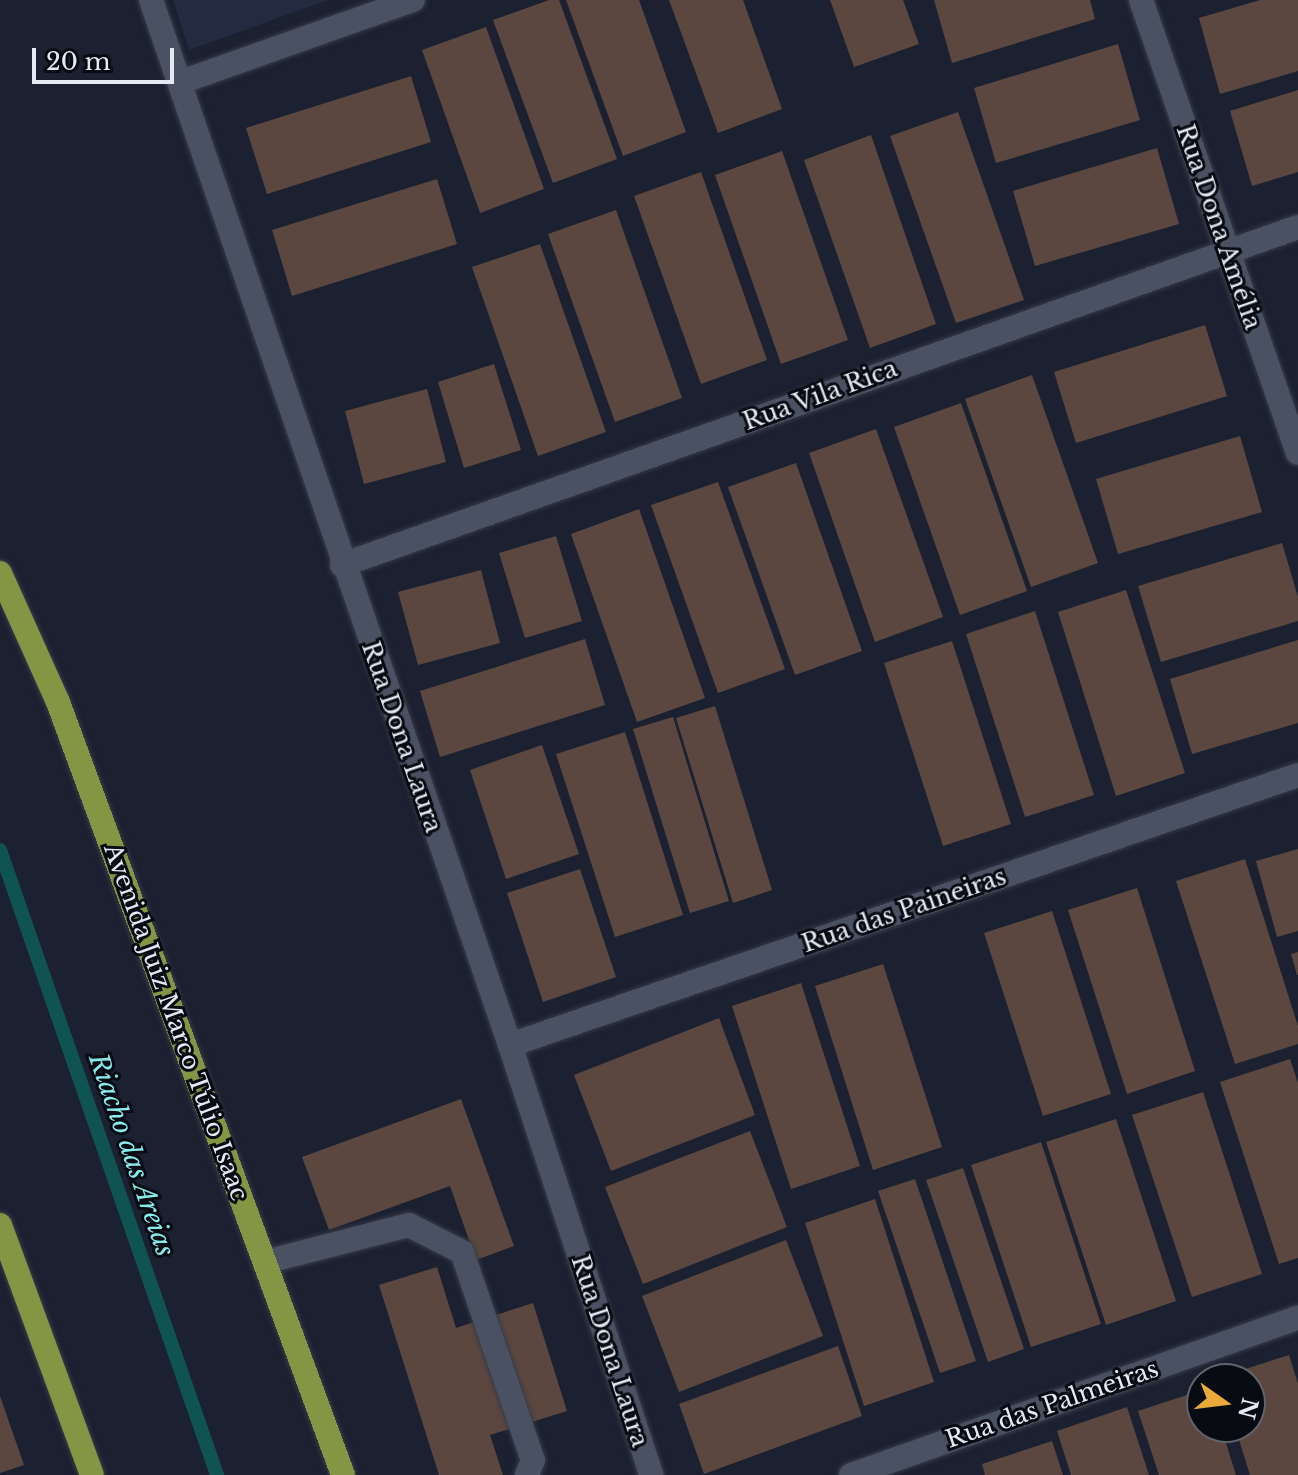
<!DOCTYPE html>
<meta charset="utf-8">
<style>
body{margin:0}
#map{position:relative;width:1298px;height:1475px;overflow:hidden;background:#1b2131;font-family:"Libre Baskerville",serif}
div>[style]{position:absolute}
.built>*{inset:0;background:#222b40}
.stream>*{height:14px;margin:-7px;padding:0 7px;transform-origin:7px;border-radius:7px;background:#105353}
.building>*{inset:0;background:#5c4740}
.roads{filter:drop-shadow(0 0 2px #373b48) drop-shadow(0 0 2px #373b48)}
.minor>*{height:24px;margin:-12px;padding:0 12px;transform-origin:12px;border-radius:12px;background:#4a5163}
.major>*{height:24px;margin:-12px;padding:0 12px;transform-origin:12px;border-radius:12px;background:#849543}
span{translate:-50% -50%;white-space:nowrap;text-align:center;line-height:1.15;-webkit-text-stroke:6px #080b12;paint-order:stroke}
.street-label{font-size:24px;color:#e5e9f4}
.water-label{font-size:26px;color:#89ecec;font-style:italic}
.north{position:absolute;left:1186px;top:1363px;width:80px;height:80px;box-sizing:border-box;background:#080b12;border:2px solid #60646c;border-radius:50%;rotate:104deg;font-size:22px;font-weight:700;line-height:32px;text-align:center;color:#e5e9f4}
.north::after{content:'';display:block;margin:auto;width:28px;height:36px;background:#eba939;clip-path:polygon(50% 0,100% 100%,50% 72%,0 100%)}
.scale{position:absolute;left:32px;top:48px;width:142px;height:36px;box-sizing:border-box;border:4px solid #e5e9f4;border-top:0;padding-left:10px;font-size:24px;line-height:28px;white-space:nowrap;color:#e5e9f4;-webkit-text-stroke:6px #080b12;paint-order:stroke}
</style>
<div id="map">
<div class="built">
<i style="clip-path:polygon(173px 0,328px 0,189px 50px)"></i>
</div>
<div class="stream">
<i style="left:0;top:850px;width:662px;rotate:70.85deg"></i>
</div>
<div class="building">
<i style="clip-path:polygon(549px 0,559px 0,617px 159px,553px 183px,493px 20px)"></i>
<i style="clip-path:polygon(566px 0,639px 0,686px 132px,623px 156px)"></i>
<i style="clip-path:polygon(669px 0,743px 0,782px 109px,718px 133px)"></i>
<i style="clip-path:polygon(830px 0,903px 0,919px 44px,854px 67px)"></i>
<i style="clip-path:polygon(934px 0,1090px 0,1095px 19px,952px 63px)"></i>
<i style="clip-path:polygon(1260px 0,1298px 0,1298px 71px,1220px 94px,1199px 18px)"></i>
<i style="clip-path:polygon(486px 27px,544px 189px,480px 213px,422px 50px)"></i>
<i style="clip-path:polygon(1118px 44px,1140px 120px,996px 163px,974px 88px)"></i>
<i style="clip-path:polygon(411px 76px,431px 142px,267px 194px,246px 128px)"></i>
<i style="clip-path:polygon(1298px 90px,1298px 172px,1252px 186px,1230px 111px)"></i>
<i style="clip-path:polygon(958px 112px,1024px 300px,956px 323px,890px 136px)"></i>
<i style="clip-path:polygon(871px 135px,936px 324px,870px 348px,804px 160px)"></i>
<i style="clip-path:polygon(1157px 148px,1179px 224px,1035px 266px,1013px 191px)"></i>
<i style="clip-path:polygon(782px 151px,848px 340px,781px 364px,715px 175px)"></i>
<i style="clip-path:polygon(701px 172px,767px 360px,701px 384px,634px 196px)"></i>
<i style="clip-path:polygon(437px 179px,457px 244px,292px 296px,272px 230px)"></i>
<i style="clip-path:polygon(616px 210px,682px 398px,615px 422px,548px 234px)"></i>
<i style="clip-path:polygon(540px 244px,606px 432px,538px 456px,472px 267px)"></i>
<i style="clip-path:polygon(1205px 325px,1227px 396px,1076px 443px,1054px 372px)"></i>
<i style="clip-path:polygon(494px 364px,521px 450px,464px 468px,438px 382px)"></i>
<i style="clip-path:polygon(1032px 375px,1098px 563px,1031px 587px,965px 399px)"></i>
<i style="clip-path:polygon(427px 389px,446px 462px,364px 484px,345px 411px)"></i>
<i style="clip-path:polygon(961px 403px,1027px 591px,960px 615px,894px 427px)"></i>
<i style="clip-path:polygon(876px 429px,943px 617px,875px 642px,809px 453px)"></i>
<i style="clip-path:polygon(1240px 436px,1262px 512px,1118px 554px,1096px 479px)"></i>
<i style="clip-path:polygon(796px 463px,862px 651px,795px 675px,728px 487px)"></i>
<i style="clip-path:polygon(718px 482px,785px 669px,718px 693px,651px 505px)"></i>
<i style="clip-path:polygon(639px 509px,705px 698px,637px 722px,571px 534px)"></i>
<i style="clip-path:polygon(556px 536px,582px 621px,525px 638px,499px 553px)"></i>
<i style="clip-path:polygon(1282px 543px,1298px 597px,1298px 621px,1161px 662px,1138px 586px)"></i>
<i style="clip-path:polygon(481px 570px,500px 643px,418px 665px,398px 592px)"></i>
<i style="clip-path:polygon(1126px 590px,1185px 773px,1116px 796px,1058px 612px)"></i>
<i style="clip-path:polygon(1035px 611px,1094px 795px,1025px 817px,966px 634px)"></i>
<i style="clip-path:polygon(585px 639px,605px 705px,440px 757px,420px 691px)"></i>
<i style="clip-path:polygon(1298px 640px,1298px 723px,1192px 754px,1170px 679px)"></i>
<i style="clip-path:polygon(952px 641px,1011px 824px,943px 846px,884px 663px)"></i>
<i style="clip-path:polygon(715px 706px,772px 890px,733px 903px,676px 718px)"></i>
<i style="clip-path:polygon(673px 717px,729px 901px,690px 913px,633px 729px)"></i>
<i style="clip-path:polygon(625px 732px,683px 915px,615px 937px,556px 754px)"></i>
<i style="clip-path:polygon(542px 745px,579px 854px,506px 879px,470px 770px)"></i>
<i style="clip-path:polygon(1298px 849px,1298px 931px,1277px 937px,1256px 861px)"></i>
<i style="clip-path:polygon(1245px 859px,1298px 1026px,1298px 1044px,1235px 1064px,1176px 881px)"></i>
<i style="clip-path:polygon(580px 869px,616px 977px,543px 1002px,507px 893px)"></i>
<i style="clip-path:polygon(1137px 888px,1195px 1071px,1127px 1094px,1068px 910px)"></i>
<i style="clip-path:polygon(1052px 911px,1111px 1094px,1043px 1116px,984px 933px)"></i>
<i style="clip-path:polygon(1298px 952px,1298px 975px,1297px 975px,1291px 954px)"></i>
<i style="clip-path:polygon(883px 964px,942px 1147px,873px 1170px,815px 986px)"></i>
<i style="clip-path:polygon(801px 983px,860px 1166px,791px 1189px,732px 1006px)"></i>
<i style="clip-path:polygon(719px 1018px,755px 1115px,611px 1171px,574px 1075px)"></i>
<i style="clip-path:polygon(1290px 1059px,1298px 1083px,1298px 1258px,1279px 1264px,1220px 1082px)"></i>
<i style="clip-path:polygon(1203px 1092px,1262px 1274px,1192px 1297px,1132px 1115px)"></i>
<i style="clip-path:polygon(461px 1099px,514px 1246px,476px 1260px,450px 1186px,329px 1230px,302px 1157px)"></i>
<i style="clip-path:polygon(1116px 1119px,1176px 1301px,1106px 1325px,1046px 1142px)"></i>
<i style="clip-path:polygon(750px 1131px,787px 1227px,643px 1284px,605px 1187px)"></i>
<i style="clip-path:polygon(1041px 1142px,1101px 1324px,1031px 1347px,971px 1165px)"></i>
<i style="clip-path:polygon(963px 1168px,1024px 1349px,988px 1362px,926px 1180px)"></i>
<i style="clip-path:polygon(915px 1179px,976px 1361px,940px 1373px,878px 1191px)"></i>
<i style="clip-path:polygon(875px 1199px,934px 1382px,864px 1406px,805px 1223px)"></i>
<i style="clip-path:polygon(786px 1240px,823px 1336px,679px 1392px,642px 1296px)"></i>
<i style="clip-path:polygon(437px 1267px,456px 1328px,533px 1303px,567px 1411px,490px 1435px,503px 1475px,439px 1475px,379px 1285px)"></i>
<i style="clip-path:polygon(838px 1346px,862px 1416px,704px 1474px,679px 1404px)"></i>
<i style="clip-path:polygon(1289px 1355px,1298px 1384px,1298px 1475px,1250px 1475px,1235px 1427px,1250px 1427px,1250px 1379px,1217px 1378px)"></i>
<i style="clip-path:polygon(1202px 1390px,1202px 1427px,1221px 1427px,1236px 1475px,1159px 1475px,1138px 1411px)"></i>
<i style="clip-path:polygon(0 1396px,24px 1465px,0 1473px)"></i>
<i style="clip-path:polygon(1127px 1407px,1149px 1475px,1071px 1475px,1057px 1431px)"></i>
<i style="clip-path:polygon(1052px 1441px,1063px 1475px,985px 1475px,982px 1464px)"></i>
</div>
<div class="roads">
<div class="minor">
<i style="left:151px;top:0;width:1105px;rotate:71.04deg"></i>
<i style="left:510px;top:1045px;width:453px;rotate:71.8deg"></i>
<i style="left:1141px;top:0;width:479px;rotate:70.9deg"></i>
<i style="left:181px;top:82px;width:246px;rotate:-19.5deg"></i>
<i style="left:342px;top:565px;width:1014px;rotate:-19.47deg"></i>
<i style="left:510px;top:1045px;width:833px;rotate:-18.91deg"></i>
<i style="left:265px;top:1262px;width:149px;rotate:-14.4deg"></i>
<i style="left:409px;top:1225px;width:59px;rotate:27deg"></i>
<i style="left:462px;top:1252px;width:220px;rotate:71.2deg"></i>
<i style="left:533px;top:1460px;width:16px;rotate:112deg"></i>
<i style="left:851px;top:1475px;width:474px;rotate:-19.4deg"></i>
</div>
<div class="major">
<i style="left:0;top:573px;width:141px;rotate:65.8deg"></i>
<i style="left:58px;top:702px;width:824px;rotate:69.76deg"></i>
<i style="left:0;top:1225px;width:266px;rotate:69.8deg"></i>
</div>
</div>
<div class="street-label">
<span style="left:1219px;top:227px;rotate:71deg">Rua Dona Amélia</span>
<span style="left:820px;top:395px;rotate:-20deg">Rua Vila Rica</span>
<span style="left:402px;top:737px;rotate:71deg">Rua Dona Laura</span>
<span style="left:904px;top:910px;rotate:-19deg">Rua das Paineiras</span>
<span style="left:176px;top:1022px;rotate:70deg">Avenida Juiz Marco Túlio Isaac</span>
<span style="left:610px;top:1351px;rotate:72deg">Rua Dona Laura</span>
<span style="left:1052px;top:1404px;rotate:-19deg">Rua das Palmeiras</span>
</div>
<div class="water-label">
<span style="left:131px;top:1155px;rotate:71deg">Riacho das Areias</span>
</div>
<div class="north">N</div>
<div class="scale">20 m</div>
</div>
